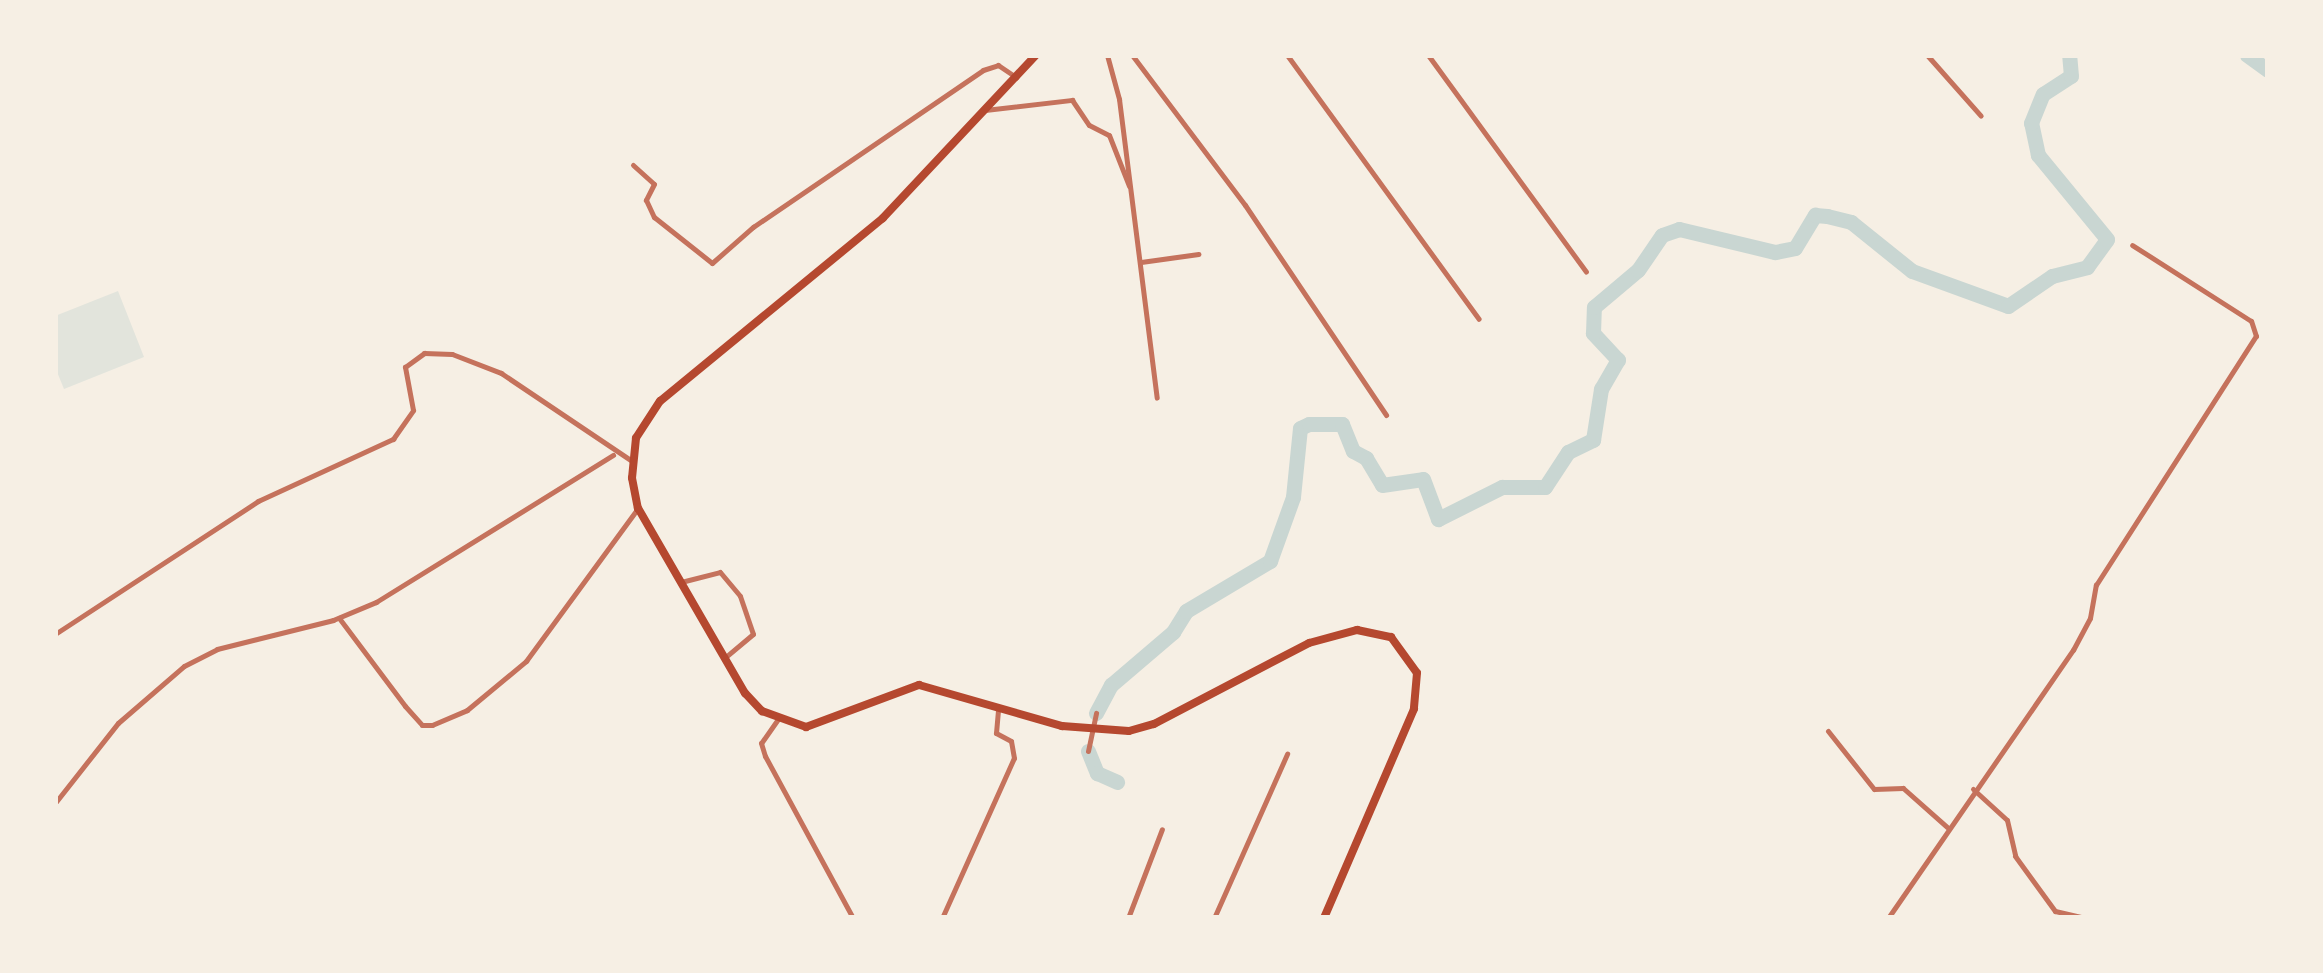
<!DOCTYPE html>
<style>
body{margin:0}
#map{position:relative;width:2323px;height:973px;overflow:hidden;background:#f6efe4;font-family:"DM Sans",sans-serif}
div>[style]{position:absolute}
.green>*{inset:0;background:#e2e4dc}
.river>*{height:15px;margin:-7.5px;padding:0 7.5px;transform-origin:7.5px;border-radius:7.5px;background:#c9d6d2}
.minor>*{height:5px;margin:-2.5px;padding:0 2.5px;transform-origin:2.5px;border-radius:2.5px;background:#c5725c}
.trunk>*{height:8px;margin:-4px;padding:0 4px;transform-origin:4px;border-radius:4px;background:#b5482f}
span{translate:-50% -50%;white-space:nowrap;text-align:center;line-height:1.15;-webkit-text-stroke:8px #f6efe4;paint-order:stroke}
.frame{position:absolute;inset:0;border:58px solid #f6efe4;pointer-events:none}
</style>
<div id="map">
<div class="green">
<i style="clip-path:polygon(118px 291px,144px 357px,64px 389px,55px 367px,55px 316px)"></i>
</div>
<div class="river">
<i style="left:2247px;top:55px;width:26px;rotate:36deg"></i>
<i style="left:1096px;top:713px;width:32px;rotate:-62deg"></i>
<i style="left:1111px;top:685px;width:82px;rotate:-40.5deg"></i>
<i style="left:1173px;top:632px;width:25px;rotate:-58deg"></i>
<i style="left:1186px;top:611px;width:98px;rotate:-30.8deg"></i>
<i style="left:1270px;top:561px;width:68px;rotate:-70.2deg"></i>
<i style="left:1293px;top:497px;width:69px;rotate:-84.2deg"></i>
<i style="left:1300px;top:428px;width:10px;rotate:-24deg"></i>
<i style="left:1309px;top:424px;width:33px"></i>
<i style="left:1342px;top:424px;width:29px;rotate:68deg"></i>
<i style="left:1353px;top:451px;width:15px;rotate:28deg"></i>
<i style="left:1366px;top:458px;width:31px;rotate:59deg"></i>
<i style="left:1382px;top:485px;width:41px;rotate:-8.3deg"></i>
<i style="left:1423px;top:479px;width:43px;rotate:69.4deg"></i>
<i style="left:1438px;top:519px;width:72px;rotate:-26.6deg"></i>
<i style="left:1502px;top:487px;width:43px"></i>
<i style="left:1545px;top:487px;width:42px;rotate:-56.7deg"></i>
<i style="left:1568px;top:452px;width:28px;rotate:-26deg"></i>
<i style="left:1593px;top:440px;width:52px;rotate:-81.1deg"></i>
<i style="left:1601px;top:389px;width:34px;rotate:-60deg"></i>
<i style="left:1618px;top:360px;width:37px;rotate:-133deg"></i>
<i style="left:1593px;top:333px;width:26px;rotate:-88deg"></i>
<i style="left:1594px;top:307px;width:57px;rotate:-40.1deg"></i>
<i style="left:1638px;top:270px;width:42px;rotate:-55.6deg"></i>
<i style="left:1662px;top:235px;width:18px;rotate:-19deg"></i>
<i style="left:1679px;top:229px;width:99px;rotate:13.5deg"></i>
<i style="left:1775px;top:252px;width:20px;rotate:-11deg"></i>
<i style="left:1795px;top:248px;width:39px;rotate:-59deg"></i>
<i style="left:1815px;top:215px;width:12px;rotate:5deg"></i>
<i style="left:1827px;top:216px;width:25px;rotate:14deg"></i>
<i style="left:1851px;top:222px;width:78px;rotate:38.8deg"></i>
<i style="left:1912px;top:271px;width:102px;rotate:20deg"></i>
<i style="left:2008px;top:306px;width:53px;rotate:-34.3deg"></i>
<i style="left:2052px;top:276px;width:36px;rotate:-14deg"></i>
<i style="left:2087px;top:267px;width:34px;rotate:-54deg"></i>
<i style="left:2107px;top:239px;width:109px;rotate:-129.4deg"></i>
<i style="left:2038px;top:155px;width:33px;rotate:-102deg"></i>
<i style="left:2031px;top:123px;width:31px;rotate:-68deg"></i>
<i style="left:2043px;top:94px;width:33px;rotate:-33deg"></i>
<i style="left:2071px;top:76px;width:21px;rotate:-95deg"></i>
<i style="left:1088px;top:751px;width:24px;rotate:68deg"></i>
<i style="left:1097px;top:773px;width:22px;rotate:24deg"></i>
</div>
<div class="minor">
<i style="left:1107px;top:55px;width:46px;rotate:74.7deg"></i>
<i style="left:1119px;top:99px;width:301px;rotate:82.8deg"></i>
<i style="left:1132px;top:55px;width:188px;rotate:53deg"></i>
<i style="left:1245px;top:205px;width:253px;rotate:56.1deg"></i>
<i style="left:1287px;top:55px;width:326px;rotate:54deg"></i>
<i style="left:1428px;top:55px;width:268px;rotate:53.9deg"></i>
<i style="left:1927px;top:55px;width:81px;rotate:48.5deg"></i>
<i style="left:985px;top:110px;width:88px;rotate:-6.6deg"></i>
<i style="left:1072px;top:100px;width:30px;rotate:56deg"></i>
<i style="left:1089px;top:125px;width:22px;rotate:27deg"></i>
<i style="left:1109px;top:135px;width:55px;rotate:68.6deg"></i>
<i style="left:633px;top:165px;width:28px;rotate:42deg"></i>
<i style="left:654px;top:184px;width:18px;rotate:117deg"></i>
<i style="left:646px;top:200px;width:19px;rotate:65deg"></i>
<i style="left:654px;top:217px;width:74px;rotate:38.4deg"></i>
<i style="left:712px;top:263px;width:55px;rotate:-41.3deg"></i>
<i style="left:753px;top:227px;width:278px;rotate:-34.3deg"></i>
<i style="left:983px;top:70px;width:16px;rotate:-18deg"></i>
<i style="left:998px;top:65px;width:22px;rotate:34deg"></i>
<i style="left:1141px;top:262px;width:58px;rotate:-8deg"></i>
<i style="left:681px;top:582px;width:40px;rotate:-14.4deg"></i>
<i style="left:720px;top:572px;width:31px;rotate:50deg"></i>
<i style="left:740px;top:596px;width:40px;rotate:71.1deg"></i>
<i style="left:753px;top:634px;width:38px;rotate:140deg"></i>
<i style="left:339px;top:618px;width:110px;rotate:53.1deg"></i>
<i style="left:405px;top:706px;width:25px;rotate:48deg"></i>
<i style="left:422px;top:725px;width:10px"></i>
<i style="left:432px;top:725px;width:38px;rotate:-23deg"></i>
<i style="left:467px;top:710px;width:77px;rotate:-39.7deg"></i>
<i style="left:526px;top:661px;width:190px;rotate:-53.8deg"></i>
<i style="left:55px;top:634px;width:243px;rotate:-33.2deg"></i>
<i style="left:258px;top:501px;width:149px;rotate:-24.7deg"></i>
<i style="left:393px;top:439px;width:35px;rotate:-55deg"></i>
<i style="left:413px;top:410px;width:44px;rotate:-100.5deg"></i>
<i style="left:405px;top:367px;width:24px;rotate:-36deg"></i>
<i style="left:424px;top:353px;width:28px;rotate:2deg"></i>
<i style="left:452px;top:354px;width:53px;rotate:21.2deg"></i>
<i style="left:501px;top:373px;width:158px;rotate:33.9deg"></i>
<i style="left:778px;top:719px;width:29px;rotate:125deg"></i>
<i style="left:761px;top:743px;width:14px;rotate:73deg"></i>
<i style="left:765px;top:756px;width:184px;rotate:61.5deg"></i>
<i style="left:1828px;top:731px;width:74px;rotate:51.6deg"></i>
<i style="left:1874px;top:789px;width:29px;rotate:-2deg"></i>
<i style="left:1903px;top:788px;width:59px;rotate:41.6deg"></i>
<i style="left:1088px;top:751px;width:39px;rotate:-78deg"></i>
<i style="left:1973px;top:789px;width:46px;rotate:42.4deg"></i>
<i style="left:2007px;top:820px;width:37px;rotate:77deg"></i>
<i style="left:2015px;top:856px;width:68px;rotate:54deg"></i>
<i style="left:2055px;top:911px;width:32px;rotate:13deg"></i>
<i style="left:55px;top:803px;width:102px;rotate:-51.8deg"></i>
<i style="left:118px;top:723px;width:87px;rotate:-40.8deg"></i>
<i style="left:184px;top:666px;width:37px;rotate:-27deg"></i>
<i style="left:217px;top:649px;width:120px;rotate:-14deg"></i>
<i style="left:333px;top:620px;width:47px;rotate:-22.7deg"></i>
<i style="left:376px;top:602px;width:279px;rotate:-31.8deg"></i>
<i style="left:942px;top:918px;width:175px;rotate:-65.8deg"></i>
<i style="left:1014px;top:758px;width:17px;rotate:-100deg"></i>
<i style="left:1011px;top:741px;width:17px;rotate:-152deg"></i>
<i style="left:996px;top:733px;width:25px;rotate:-85deg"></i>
<i style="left:1128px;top:918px;width:95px;rotate:-69.1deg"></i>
<i style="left:1214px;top:918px;width:180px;rotate:-66deg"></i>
<i style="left:1888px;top:918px;width:326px;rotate:-55.4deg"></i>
<i style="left:2073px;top:650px;width:36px;rotate:-62deg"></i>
<i style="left:2090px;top:618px;width:34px;rotate:-80deg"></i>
<i style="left:2096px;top:585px;width:296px;rotate:-57.3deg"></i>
<i style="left:2256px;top:336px;width:16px;rotate:-108deg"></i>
<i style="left:2251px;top:321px;width:141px;rotate:-147.4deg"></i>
</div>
<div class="trunk">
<i style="left:1036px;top:55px;width:224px;rotate:133.2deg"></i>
<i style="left:883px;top:218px;width:288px;rotate:140.6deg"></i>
<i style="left:660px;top:401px;width:44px;rotate:123deg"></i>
<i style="left:636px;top:438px;width:40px;rotate:95.7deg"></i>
<i style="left:632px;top:478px;width:31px;rotate:79deg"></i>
<i style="left:638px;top:508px;width:214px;rotate:60deg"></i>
<i style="left:745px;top:693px;width:25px;rotate:47deg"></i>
<i style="left:762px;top:711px;width:47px;rotate:20deg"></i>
<i style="left:806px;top:727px;width:121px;rotate:-20.4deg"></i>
<i style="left:919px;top:685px;width:149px;rotate:16deg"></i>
<i style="left:1062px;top:726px;width:67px;rotate:4.3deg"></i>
<i style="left:1129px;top:731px;width:26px;rotate:-16deg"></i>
<i style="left:1154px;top:724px;width:175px;rotate:-27.6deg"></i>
<i style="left:1309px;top:643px;width:50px;rotate:-15.2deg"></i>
<i style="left:1357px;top:630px;width:35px;rotate:12deg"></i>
<i style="left:1391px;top:637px;width:44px;rotate:54.2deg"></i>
<i style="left:1417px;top:673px;width:36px;rotate:95deg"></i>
<i style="left:1414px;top:709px;width:228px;rotate:113.3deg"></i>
</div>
<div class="frame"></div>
</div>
